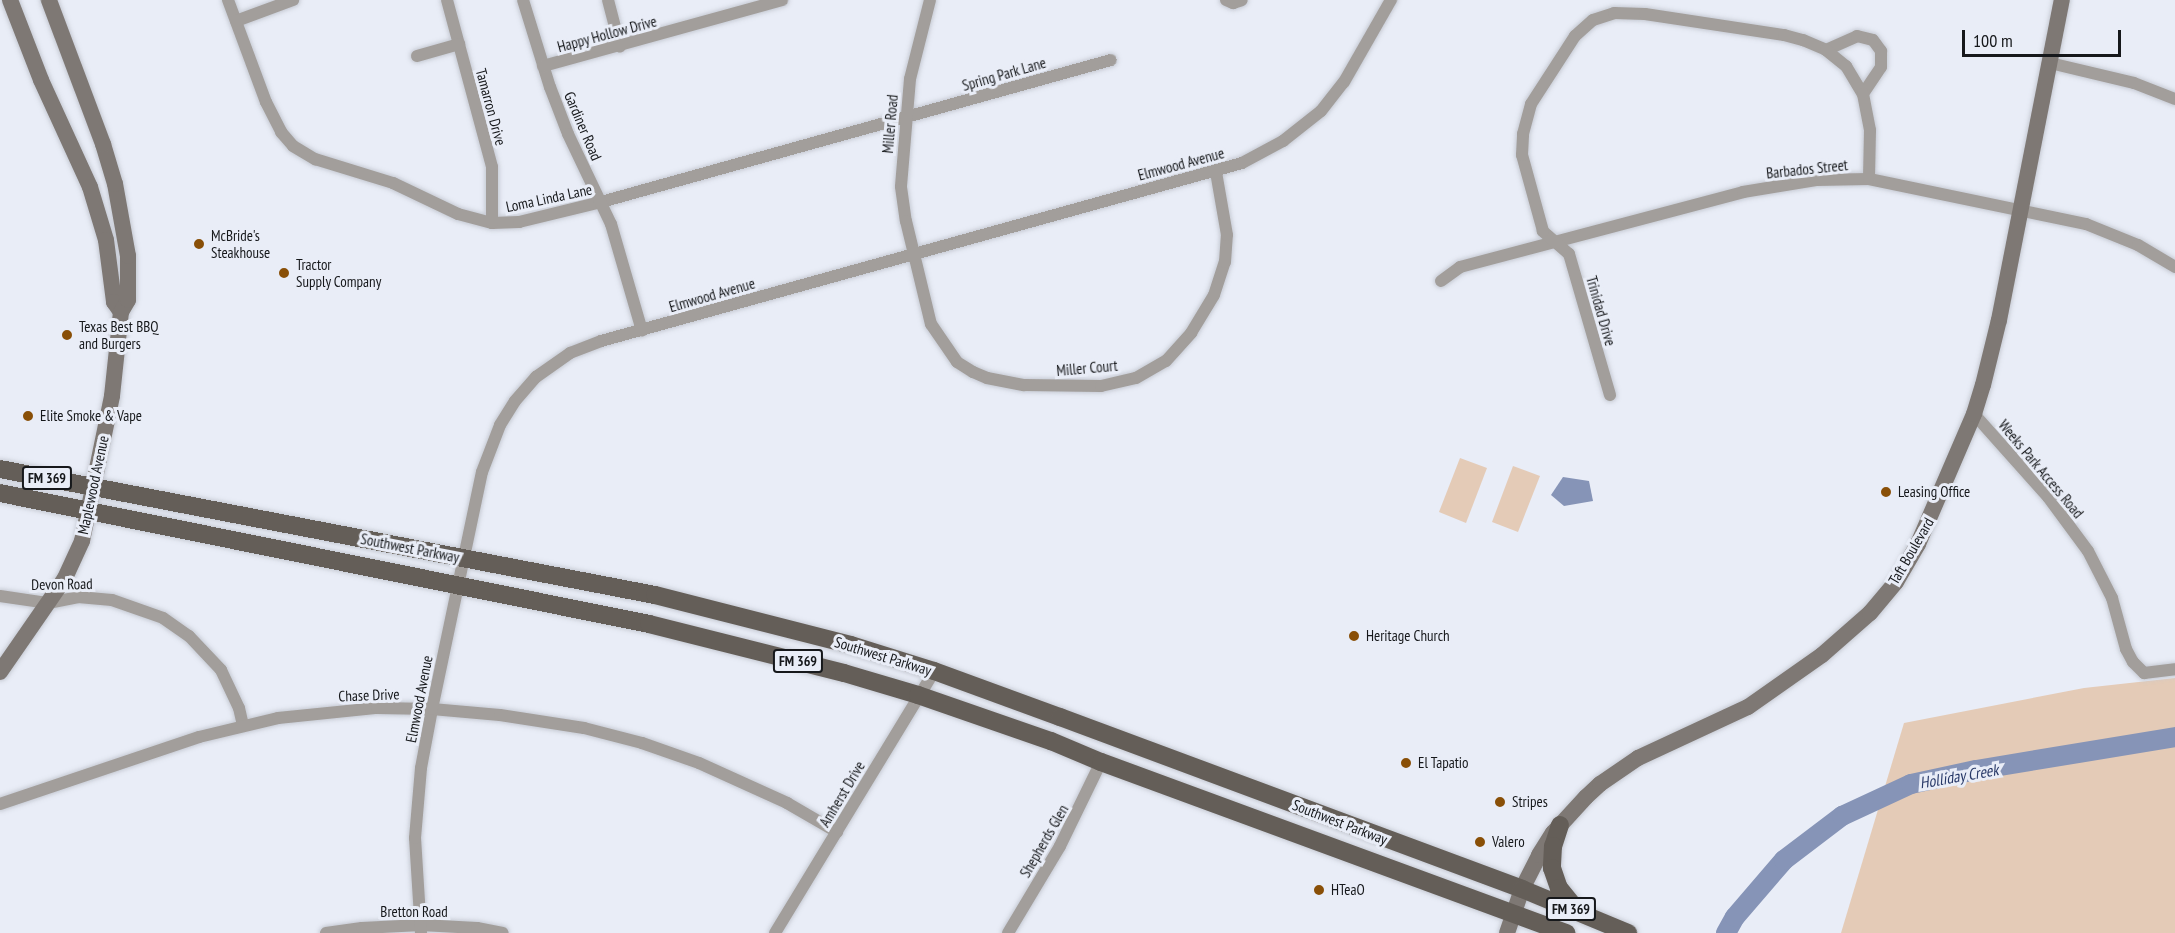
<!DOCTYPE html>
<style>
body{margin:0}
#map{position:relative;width:2175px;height:933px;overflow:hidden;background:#e9edf7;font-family:"PT Sans Narrow",sans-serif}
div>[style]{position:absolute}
.green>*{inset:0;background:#e4cbb7}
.water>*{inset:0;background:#8694b7}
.river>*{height:20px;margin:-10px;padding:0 10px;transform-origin:10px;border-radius:10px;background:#8694b7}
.roads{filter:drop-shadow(0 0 2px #c7cbd4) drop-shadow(0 0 2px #c7cbd4)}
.street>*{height:12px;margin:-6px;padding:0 6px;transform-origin:6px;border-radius:6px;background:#a29e9b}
.secondary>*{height:16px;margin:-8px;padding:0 8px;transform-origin:8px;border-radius:8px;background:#7e7874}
.primary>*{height:18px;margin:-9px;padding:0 9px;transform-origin:9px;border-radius:9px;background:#645e58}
.dots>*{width:16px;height:16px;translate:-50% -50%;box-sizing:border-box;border:3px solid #e9edf7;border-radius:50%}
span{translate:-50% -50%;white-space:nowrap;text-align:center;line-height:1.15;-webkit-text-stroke:6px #e9edf7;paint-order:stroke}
.shield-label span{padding:2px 4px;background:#e9edf7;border:2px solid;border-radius:4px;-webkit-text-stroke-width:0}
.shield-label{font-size:14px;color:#16181b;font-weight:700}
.street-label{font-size:15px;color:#16181b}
.poi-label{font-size:15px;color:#16181b}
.left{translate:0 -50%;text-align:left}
.water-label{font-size:16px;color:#273867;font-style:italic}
.scale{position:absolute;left:1962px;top:30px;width:159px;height:27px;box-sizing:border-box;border:3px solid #16181b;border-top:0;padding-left:8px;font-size:18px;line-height:21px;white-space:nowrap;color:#16181b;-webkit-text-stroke:4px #e9edf7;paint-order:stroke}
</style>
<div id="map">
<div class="green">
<i style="clip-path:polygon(1460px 458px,1487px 468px,1466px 523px,1439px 512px)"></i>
<i style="clip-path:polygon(1513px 466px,1540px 476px,1518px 532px,1492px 522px)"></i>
<i style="clip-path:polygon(2175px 678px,2175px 933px,1841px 933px,1904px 723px,2084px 688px)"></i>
</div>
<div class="water">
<i style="clip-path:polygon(1563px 477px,1589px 481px,1593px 501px,1564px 506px,1551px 495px)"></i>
</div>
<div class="river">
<i style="left:1726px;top:933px;width:18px;rotate:-61deg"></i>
<i style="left:1735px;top:917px;width:75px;rotate:-49.3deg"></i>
<i style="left:1784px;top:860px;width:73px;rotate:-37.2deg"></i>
<i style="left:1842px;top:816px;width:76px;rotate:-24.9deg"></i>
<i style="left:1911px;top:784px;width:66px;rotate:-12.2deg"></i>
<i style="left:1976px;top:770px;width:202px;rotate:-9.4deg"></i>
</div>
<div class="roads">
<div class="street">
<i style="left:228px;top:0;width:109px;rotate:69.6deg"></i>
<i style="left:266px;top:102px;width:34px;rotate:63deg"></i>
<i style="left:281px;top:132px;width:18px;rotate:49deg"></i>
<i style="left:293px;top:146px;width:26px;rotate:31deg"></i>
<i style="left:315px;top:159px;width:82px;rotate:17.1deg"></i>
<i style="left:393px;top:183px;width:72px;rotate:25.5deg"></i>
<i style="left:458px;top:214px;width:35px;rotate:15deg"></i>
<i style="left:492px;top:223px;width:27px;rotate:-2deg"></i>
<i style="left:519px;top:222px;width:84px;rotate:-13.7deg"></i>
<i style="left:601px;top:202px;width:529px;rotate:-15.56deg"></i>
<i style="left:447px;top:0;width:173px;rotate:74.9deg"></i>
<i style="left:492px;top:167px;width:56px;rotate:90deg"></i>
<i style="left:523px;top:0;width:91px;rotate:72.8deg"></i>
<i style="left:550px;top:87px;width:50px;rotate:69deg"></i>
<i style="left:568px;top:134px;width:100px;rotate:64.5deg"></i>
<i style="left:611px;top:224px;width:111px;rotate:73.8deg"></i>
<i style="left:608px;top:0;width:48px;rotate:75.4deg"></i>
<i style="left:930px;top:0;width:81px;rotate:104.2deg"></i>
<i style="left:910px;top:79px;width:108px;rotate:94.8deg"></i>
<i style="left:901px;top:187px;width:34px;rotate:82deg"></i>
<i style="left:906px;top:221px;width:106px;rotate:76.4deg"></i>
<i style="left:931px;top:324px;width:46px;rotate:55.6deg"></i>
<i style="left:957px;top:362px;width:19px;rotate:32deg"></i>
<i style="left:973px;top:372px;width:15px;rotate:23deg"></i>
<i style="left:987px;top:378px;width:38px;rotate:11deg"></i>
<i style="left:1024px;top:385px;width:77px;rotate:0.7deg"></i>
<i style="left:1101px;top:386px;width:36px;rotate:-13deg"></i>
<i style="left:1136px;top:378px;width:34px;rotate:-30deg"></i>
<i style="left:1166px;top:361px;width:38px;rotate:-48deg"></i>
<i style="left:1191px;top:333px;width:44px;rotate:-58.8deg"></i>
<i style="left:1214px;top:295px;width:35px;rotate:-72deg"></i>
<i style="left:1225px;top:262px;width:27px;rotate:-86deg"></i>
<i style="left:1227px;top:235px;width:64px;rotate:-99.9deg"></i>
<i style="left:1226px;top:0;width:8px;rotate:23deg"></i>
<i style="left:1233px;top:3px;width:9px;rotate:-18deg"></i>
<i style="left:236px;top:21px;width:61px;rotate:-20.2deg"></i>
<i style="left:1826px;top:50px;width:34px;rotate:-24deg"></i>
<i style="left:1857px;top:36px;width:16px;rotate:14deg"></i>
<i style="left:1873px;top:40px;width:14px;rotate:54deg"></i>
<i style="left:1881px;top:51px;width:16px;rotate:90deg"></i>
<i style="left:1881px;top:67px;width:32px;rotate:124deg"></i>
<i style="left:417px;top:56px;width:44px;rotate:-15.9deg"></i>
<i style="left:2050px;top:63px;width:86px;rotate:13.4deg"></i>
<i style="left:2134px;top:83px;width:44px;rotate:21.3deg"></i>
<i style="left:543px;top:66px;width:248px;rotate:-15.4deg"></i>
<i style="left:1441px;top:281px;width:24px;rotate:-36deg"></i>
<i style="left:1460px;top:267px;width:293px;rotate:-14.8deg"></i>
<i style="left:1743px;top:192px;width:74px;rotate:-9.3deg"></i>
<i style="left:1816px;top:180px;width:53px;rotate:-1.1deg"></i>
<i style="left:1869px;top:179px;width:222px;rotate:11.7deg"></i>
<i style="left:2086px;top:224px;width:56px;rotate:22deg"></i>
<i style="left:2138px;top:245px;width:43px;rotate:30.7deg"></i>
<i style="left:1610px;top:395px;width:147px;rotate:-106.2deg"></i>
<i style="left:1569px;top:254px;width:35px;rotate:-139deg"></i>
<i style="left:1543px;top:231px;width:79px;rotate:-105.4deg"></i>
<i style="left:1522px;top:155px;width:21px;rotate:-87deg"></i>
<i style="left:1523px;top:134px;width:31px;rotate:-75deg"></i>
<i style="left:1531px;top:104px;width:81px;rotate:-57.1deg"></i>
<i style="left:1575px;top:36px;width:24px;rotate:-42deg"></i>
<i style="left:1593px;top:20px;width:22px;rotate:-18deg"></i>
<i style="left:1614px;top:13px;width:31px;rotate:2deg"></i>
<i style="left:1645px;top:14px;width:141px;rotate:8.6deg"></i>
<i style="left:1784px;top:35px;width:20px;rotate:15deg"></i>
<i style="left:1803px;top:40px;width:25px;rotate:23deg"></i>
<i style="left:1826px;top:50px;width:26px;rotate:39deg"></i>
<i style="left:1846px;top:66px;width:33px;rotate:59deg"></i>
<i style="left:1863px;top:94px;width:37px;rotate:79deg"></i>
<i style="left:1870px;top:130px;width:49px;rotate:91.2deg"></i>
<i style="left:1974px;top:414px;width:111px;rotate:48.3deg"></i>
<i style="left:2048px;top:497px;width:67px;rotate:53.5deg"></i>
<i style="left:2088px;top:551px;width:53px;rotate:62.9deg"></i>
<i style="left:2112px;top:598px;width:53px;rotate:74.6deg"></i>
<i style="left:2126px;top:649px;width:15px;rotate:62deg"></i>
<i style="left:2133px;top:662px;width:16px;rotate:45deg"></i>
<i style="left:2144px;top:673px;width:31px;rotate:-7deg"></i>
<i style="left:0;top:596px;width:49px;rotate:8.3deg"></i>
<i style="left:48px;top:603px;width:31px;rotate:-11deg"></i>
<i style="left:78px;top:597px;width:34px;rotate:5deg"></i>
<i style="left:112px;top:600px;width:54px;rotate:19.4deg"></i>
<i style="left:163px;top:618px;width:32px;rotate:35deg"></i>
<i style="left:189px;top:636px;width:47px;rotate:46.7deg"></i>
<i style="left:221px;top:670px;width:42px;rotate:64.7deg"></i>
<i style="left:239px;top:708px;width:18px;rotate:77deg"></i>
<i style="left:0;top:804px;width:210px;rotate:-18.6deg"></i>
<i style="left:199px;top:737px;width:81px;rotate:-13.5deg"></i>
<i style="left:278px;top:718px;width:100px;rotate:-5.8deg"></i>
<i style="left:377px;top:708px;width:55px;rotate:1deg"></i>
<i style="left:432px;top:709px;width:68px;rotate:5deg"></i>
<i style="left:500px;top:715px;width:85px;rotate:8.8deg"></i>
<i style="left:584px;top:728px;width:60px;rotate:14.5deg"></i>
<i style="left:642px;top:743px;width:60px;rotate:19.3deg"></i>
<i style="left:699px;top:763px;width:97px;rotate:24.4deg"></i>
<i style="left:787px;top:803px;width:58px;rotate:30.1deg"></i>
<i style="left:326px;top:933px;width:36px;rotate:-8deg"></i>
<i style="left:362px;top:928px;width:59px;rotate:-2.9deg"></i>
<i style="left:421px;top:925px;width:56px;rotate:3.1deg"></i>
<i style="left:477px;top:928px;width:26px;rotate:11deg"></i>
<i style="left:421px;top:933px;width:95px;rotate:-93.6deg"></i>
<i style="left:415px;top:838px;width:70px;rotate:-85.1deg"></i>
<i style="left:421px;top:768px;width:60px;rotate:-79.4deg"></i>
<i style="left:432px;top:709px;width:242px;rotate:-78.1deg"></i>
<i style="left:482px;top:472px;width:50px;rotate:-69deg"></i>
<i style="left:500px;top:425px;width:28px;rotate:-58deg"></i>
<i style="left:515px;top:401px;width:32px;rotate:-49deg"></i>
<i style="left:536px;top:377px;width:42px;rotate:-35.2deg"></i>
<i style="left:570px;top:353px;width:33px;rotate:-21deg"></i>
<i style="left:601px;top:341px;width:665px;rotate:-15.52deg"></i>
<i style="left:1242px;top:163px;width:47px;rotate:-28.2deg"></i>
<i style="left:1283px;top:141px;width:48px;rotate:-38.3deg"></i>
<i style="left:1321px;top:111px;width:37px;rotate:-52deg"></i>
<i style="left:1344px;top:82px;width:95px;rotate:-60.2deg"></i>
<i style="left:775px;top:933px;width:306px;rotate:-58.7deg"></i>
<i style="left:1008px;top:933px;width:101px;rotate:-59.1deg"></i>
<i style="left:1060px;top:846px;width:93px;rotate:-64deg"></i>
</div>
<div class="secondary">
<i style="left:10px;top:0;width:86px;rotate:68.8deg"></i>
<i style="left:41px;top:80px;width:118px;rotate:65.4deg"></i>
<i style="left:90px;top:187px;width:55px;rotate:73.2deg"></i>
<i style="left:106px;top:240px;width:63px;rotate:82.6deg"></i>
<i style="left:114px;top:302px;width:12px;rotate:55deg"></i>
<i style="left:0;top:672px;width:114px;rotate:-55.3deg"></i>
<i style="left:65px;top:578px;width:41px;rotate:-65.3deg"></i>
<i style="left:82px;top:541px;width:148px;rotate:-78.3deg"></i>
<i style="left:112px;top:396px;width:84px;rotate:-83.9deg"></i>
<i style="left:121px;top:312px;width:14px;rotate:-60deg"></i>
<i style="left:128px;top:300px;width:44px;rotate:-90deg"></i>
<i style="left:128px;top:256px;width:73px;rotate:-100.2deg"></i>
<i style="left:115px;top:184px;width:42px;rotate:-106.7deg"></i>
<i style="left:103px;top:144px;width:154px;rotate:-110.6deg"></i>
<i style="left:1507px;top:933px;width:46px;rotate:-71.2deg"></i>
<i style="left:1522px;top:889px;width:38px;rotate:-63deg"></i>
<i style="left:1539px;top:855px;width:26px;rotate:-58deg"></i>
<i style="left:1553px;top:833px;width:49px;rotate:-47.5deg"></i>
<i style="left:1586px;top:797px;width:19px;rotate:-43deg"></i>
<i style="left:1600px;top:784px;width:46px;rotate:-34.4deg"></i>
<i style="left:1638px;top:758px;width:121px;rotate:-24.9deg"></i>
<i style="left:1748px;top:707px;width:90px;rotate:-35.1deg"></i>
<i style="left:1822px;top:655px;width:64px;rotate:-41.2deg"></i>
<i style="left:1870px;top:613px;width:40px;rotate:-50deg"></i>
<i style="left:1896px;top:582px;width:44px;rotate:-59.9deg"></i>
<i style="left:1918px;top:544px;width:142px;rotate:-66.7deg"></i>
<i style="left:1974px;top:414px;width:30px;rotate:-73deg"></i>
<i style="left:1983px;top:385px;width:67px;rotate:-76.2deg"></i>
<i style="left:1999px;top:320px;width:326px;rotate:-78.9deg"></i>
</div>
<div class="primary">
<i style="left:0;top:469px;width:667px;rotate:10.89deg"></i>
<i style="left:655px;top:595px;width:202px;rotate:14.3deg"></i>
<i style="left:851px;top:645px;width:87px;rotate:17.4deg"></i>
<i style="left:934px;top:671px;width:134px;rotate:20.1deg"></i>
<i style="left:1060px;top:717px;width:493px;rotate:20.4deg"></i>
<i style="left:1522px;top:889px;width:115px;rotate:22.5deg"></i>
<i style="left:0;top:493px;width:662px;rotate:11.41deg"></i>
<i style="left:649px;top:624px;width:201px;rotate:14.1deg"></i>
<i style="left:844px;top:673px;width:77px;rotate:16.6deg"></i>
<i style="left:918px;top:695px;width:141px;rotate:19.1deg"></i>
<i style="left:1051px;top:741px;width:54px;rotate:22.8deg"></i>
<i style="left:1101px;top:762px;width:496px;rotate:20.2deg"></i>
<i style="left:1560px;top:825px;width:22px;rotate:108deg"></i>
<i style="left:1553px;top:846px;width:22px;rotate:93deg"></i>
<i style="left:1552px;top:868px;width:21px;rotate:71deg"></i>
<i style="left:1559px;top:888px;width:28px;rotate:51deg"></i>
</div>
</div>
<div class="dots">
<i style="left:199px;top:244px;background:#894f07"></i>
<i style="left:284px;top:273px;background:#894f07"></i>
<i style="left:67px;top:335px;background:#894f07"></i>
<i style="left:28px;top:416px;background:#894f07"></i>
<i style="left:1886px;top:492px;background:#894f07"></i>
<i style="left:1354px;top:636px;background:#894f07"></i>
<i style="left:1406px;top:763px;background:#894f07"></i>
<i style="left:1500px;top:802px;background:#894f07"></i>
<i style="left:1480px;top:842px;background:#894f07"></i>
<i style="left:1319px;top:890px;background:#894f07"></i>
</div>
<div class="shield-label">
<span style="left:47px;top:478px">FM 369</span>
<span style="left:798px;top:661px">FM 369</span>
<span style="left:1571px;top:909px">FM 369</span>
</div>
<div class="street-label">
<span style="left:607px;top:34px;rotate:-15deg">Happy Hollow Drive</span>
<span style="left:1004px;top:74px;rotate:-16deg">Spring Park Lane</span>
<span style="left:491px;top:107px;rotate:75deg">Tamarron Drive</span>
<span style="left:890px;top:124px;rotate:-85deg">Miller Road</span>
<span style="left:583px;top:126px;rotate:67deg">Gardiner Road</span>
<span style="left:1181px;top:164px;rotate:-15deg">Elmwood Avenue</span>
<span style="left:1807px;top:169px;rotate:-6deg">Barbados Street</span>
<span style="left:549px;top:198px;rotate:-12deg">Loma Linda Lane</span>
<span style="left:712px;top:295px;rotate:-16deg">Elmwood Avenue</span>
<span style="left:1601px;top:311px;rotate:74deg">Trinidad Drive</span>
<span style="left:1087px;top:368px;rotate:-5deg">Miller Court</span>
<span style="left:2041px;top:469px;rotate:50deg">Weeks Park Access Road</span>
<span style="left:93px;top:485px;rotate:-78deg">Maplewood Avenue</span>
<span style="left:410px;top:548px;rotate:11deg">Southwest Parkway</span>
<span style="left:1911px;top:551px;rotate:-60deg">Taft Boulevard</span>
<span style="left:62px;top:584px;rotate:-1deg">Devon Road</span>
<span style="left:883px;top:656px;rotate:17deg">Southwest Parkway</span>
<span style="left:369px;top:695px;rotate:-2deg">Chase Drive</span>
<span style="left:419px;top:699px;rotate:-79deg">Elmwood Avenue</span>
<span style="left:842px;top:794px;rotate:-59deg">Amherst Drive</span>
<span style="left:1340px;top:822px;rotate:21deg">Southwest Parkway</span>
<span style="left:1044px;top:841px;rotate:-60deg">Shepherds Glen</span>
<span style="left:414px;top:912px">Bretton Road</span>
</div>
<div class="poi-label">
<span class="left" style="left:211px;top:244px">McBride's<br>Steakhouse</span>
<span class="left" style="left:296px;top:273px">Tractor<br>Supply Company</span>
<span class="left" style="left:79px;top:335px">Texas Best BBQ<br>and Burgers</span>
<span class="left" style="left:40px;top:416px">Elite Smoke &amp; Vape</span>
<span class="left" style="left:1898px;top:492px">Leasing Office</span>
<span class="left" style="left:1366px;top:636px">Heritage Church</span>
<span class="left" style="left:1418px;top:763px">El Tapatio</span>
<span class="left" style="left:1512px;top:802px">Stripes</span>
<span class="left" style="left:1492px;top:842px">Valero</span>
<span class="left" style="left:1331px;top:890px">HTeaO</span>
</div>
<div class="water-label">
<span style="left:1959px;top:776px;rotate:-10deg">Holliday Creek</span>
</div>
<div class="scale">100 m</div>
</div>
